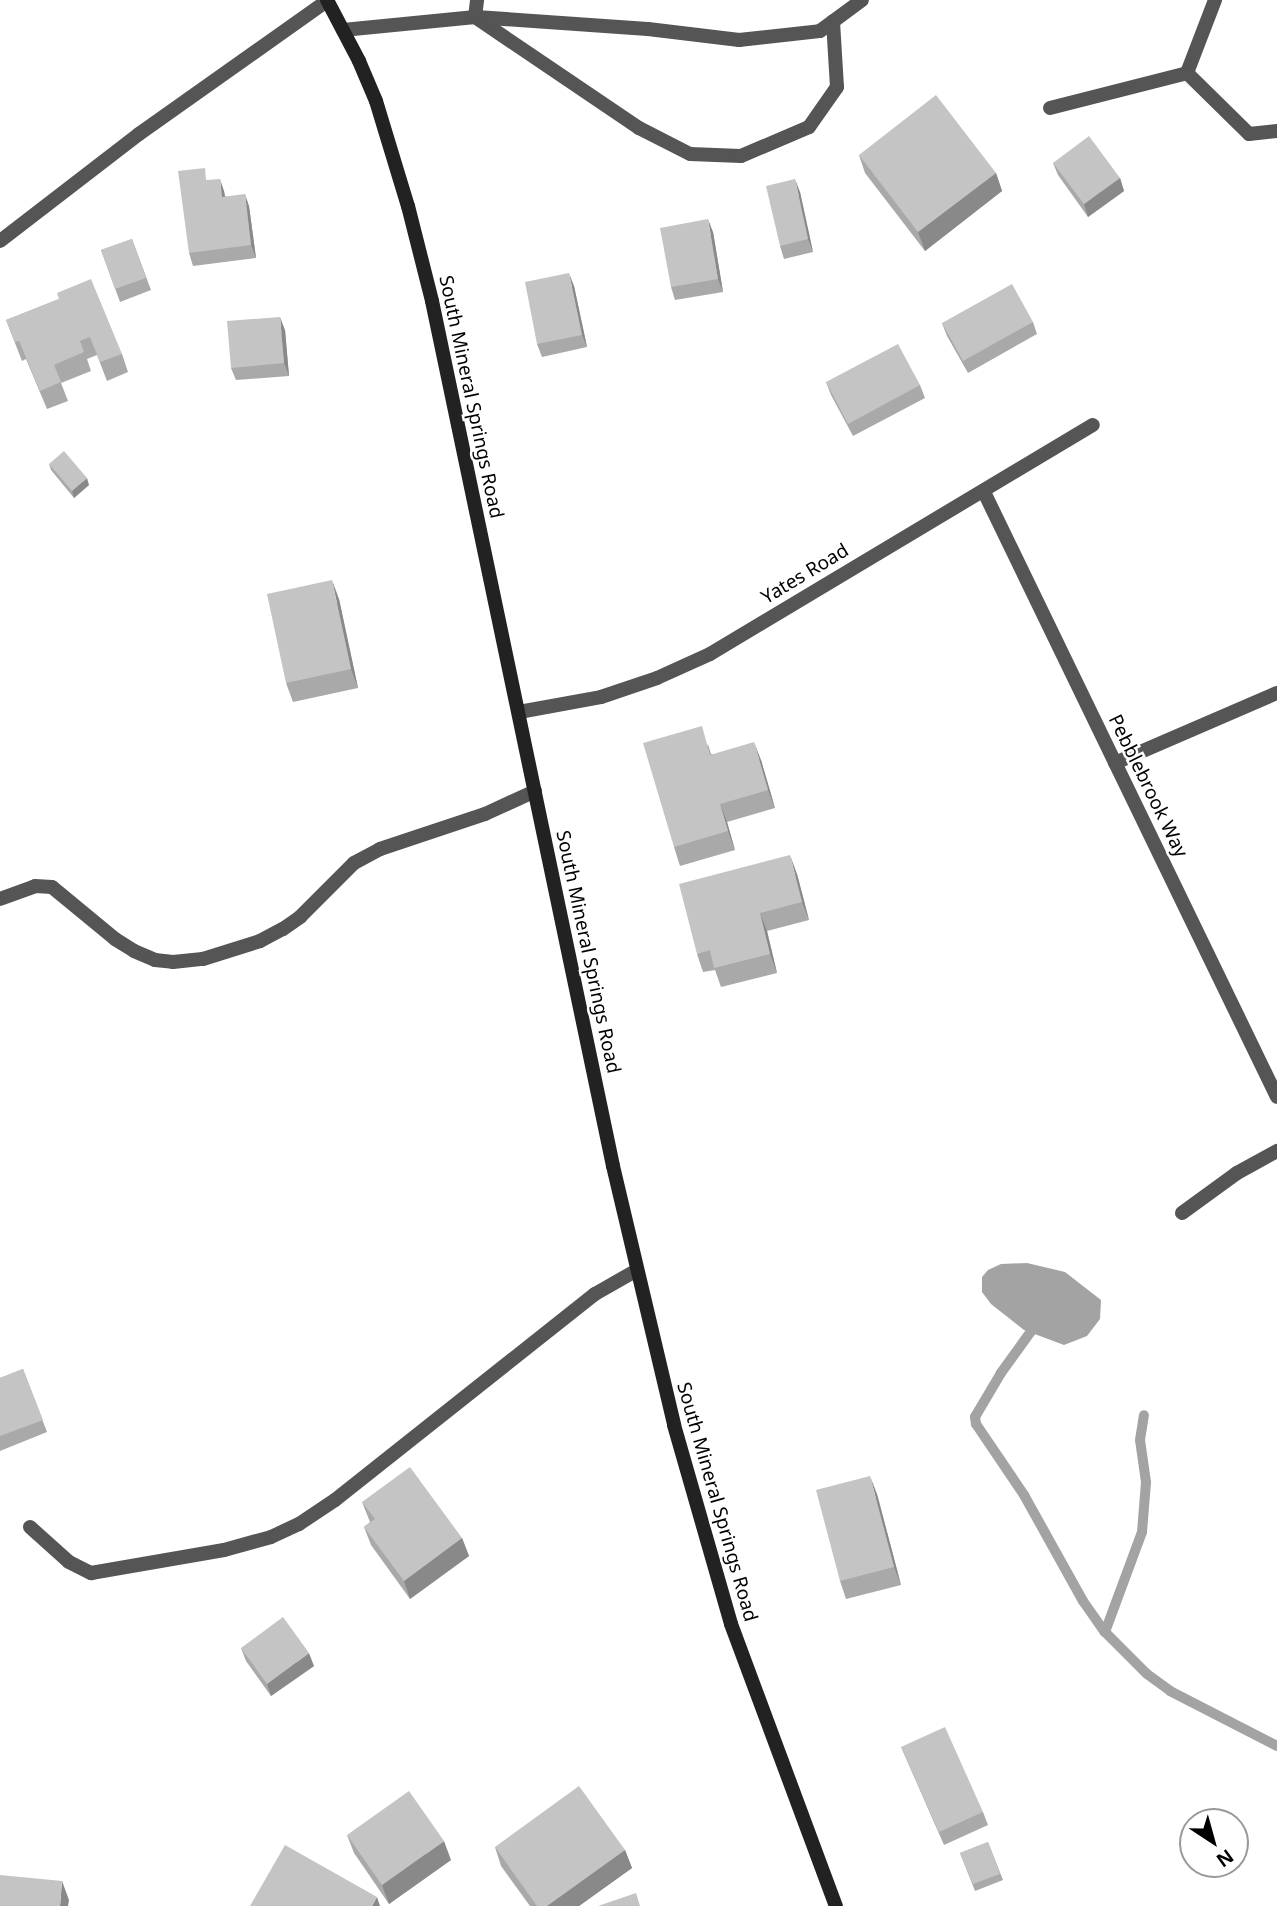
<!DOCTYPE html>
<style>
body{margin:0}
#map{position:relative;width:1277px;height:1906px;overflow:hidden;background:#fff;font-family:"Noto Sans",sans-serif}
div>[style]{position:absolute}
.water>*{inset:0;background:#a3a3a3}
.stream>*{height:10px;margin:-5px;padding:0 5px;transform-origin:5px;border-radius:5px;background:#a3a3a3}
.lane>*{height:14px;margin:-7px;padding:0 7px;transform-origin:7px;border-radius:7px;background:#555}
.street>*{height:14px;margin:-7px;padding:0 7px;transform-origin:7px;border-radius:7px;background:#555}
.secondary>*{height:14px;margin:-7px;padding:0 7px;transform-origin:7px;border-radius:7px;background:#222}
.wall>*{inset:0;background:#a9a9a9}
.shaded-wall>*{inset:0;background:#898989}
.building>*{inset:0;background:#c4c4c4}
span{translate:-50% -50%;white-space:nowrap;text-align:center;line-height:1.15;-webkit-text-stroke:5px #fff;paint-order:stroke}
.street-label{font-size:19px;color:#000}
.north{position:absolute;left:1179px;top:1808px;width:70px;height:70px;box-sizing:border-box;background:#fff;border:2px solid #999;border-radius:50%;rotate:144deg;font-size:19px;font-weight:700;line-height:28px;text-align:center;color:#000}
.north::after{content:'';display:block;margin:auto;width:24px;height:32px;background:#000;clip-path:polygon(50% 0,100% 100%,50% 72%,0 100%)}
</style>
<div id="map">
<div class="water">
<i style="clip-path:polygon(1027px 1263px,1065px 1272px,1101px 1300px,1100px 1319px,1087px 1336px,1064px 1345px,1024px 1330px,991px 1304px,982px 1292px,982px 1277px,988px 1270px,1001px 1264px)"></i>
</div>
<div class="stream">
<i style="left:1037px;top:1323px;width:62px;rotate:125.8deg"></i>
<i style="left:1001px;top:1373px;width:51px;rotate:120.6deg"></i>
<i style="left:975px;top:1417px;width:7px;rotate:82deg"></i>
<i style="left:976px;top:1424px;width:86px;rotate:55.9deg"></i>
<i style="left:1024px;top:1495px;width:121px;rotate:60.9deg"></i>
<i style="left:1083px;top:1601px;width:38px;rotate:55deg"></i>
<i style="left:1105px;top:1632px;width:59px;rotate:45deg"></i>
<i style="left:1147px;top:1674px;width:29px;rotate:36deg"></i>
<i style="left:1170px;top:1691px;width:120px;rotate:27.2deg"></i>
<i style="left:1105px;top:1632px;width:107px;rotate:-69.7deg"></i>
<i style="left:1142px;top:1532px;width:50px;rotate:-85.4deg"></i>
<i style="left:1146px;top:1482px;width:42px;rotate:-98.1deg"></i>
<i style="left:1140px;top:1440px;width:25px;rotate:-81deg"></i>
</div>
<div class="lane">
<i style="left:1215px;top:0;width:78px;rotate:111deg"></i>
<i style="left:1187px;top:73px;width:87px;rotate:44.5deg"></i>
<i style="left:1249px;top:134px;width:28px;rotate:-6deg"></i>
<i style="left:475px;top:17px;width:198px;rotate:34.1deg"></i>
<i style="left:639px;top:128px;width:57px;rotate:27deg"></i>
<i style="left:690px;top:154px;width:51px;rotate:2.2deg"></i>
<i style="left:741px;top:156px;width:74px;rotate:-23.1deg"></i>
<i style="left:809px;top:127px;width:49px;rotate:-55deg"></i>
<i style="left:837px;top:87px;width:66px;rotate:-93.5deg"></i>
<i style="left:476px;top:17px;width:172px;rotate:4deg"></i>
<i style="left:648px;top:29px;width:92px;rotate:6.9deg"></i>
<i style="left:739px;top:40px;width:81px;rotate:-6.3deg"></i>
<i style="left:820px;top:31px;width:52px;rotate:-36.4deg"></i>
<i style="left:343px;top:30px;width:133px;rotate:-5.6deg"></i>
<i style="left:475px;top:17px;width:17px;rotate:-83deg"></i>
<i style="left:1050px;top:108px;width:141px;rotate:-14.3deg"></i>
<i style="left:0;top:241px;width:175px;rotate:-37.6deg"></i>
<i style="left:139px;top:134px;width:230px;rotate:-35.3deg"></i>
<i style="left:0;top:899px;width:37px;rotate:-20deg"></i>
<i style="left:35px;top:886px;width:17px;rotate:3deg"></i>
<i style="left:52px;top:887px;width:82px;rotate:39.5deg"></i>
<i style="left:115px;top:939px;width:22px;rotate:32deg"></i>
<i style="left:134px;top:951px;width:23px;rotate:23deg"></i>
<i style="left:155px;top:960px;width:18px;rotate:6deg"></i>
<i style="left:173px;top:962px;width:30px;rotate:-6deg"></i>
<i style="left:203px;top:959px;width:60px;rotate:-17.5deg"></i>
<i style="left:260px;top:941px;width:26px;rotate:-28deg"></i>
<i style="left:283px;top:929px;width:21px;rotate:-35deg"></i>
<i style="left:300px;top:917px;width:76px;rotate:-45deg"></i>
<i style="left:354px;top:863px;width:30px;rotate:-28deg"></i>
<i style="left:380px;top:849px;width:111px;rotate:-18.4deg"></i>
<i style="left:485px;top:814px;width:55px;rotate:-24.7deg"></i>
<i style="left:30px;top:1527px;width:52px;rotate:41.9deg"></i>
<i style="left:69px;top:1562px;width:25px;rotate:27deg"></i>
<i style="left:91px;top:1573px;width:135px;rotate:-9.8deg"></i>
<i style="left:224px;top:1550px;width:49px;rotate:-15.5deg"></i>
<i style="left:271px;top:1537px;width:31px;rotate:-25deg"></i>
<i style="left:299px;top:1524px;width:43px;rotate:-33.7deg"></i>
<i style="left:335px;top:1500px;width:332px;rotate:-38.4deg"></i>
<i style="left:595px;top:1294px;width:48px;rotate:-29.7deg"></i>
</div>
<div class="street">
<i style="left:984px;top:492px;width:672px;rotate:64.16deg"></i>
<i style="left:519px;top:712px;width:83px;rotate:-10.4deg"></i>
<i style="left:601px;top:697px;width:59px;rotate:-18.7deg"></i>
<i style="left:657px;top:678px;width:58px;rotate:-24.4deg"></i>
<i style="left:710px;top:654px;width:446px;rotate:-30.9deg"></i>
<i style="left:1115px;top:763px;width:176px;rotate:-23.4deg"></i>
<i style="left:1182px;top:1213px;width:68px;rotate:-36deg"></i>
<i style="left:1237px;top:1173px;width:46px;rotate:-28.8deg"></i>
</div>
<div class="secondary">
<i style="left:327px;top:0;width:69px;rotate:62.3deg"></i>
<i style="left:359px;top:61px;width:43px;rotate:67deg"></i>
<i style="left:376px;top:101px;width:110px;rotate:73.1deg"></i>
<i style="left:408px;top:206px;width:98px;rotate:75.8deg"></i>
<i style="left:432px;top:301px;width:884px;rotate:78.18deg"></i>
<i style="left:613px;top:1166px;width:266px;rotate:76.7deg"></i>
<i style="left:674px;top:1425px;width:207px;rotate:74deg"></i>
<i style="left:731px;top:1624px;width:301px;rotate:69.6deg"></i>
</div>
<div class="wall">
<i style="clip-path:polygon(859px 155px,996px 173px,1002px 191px,925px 251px,865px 173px)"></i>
<i style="clip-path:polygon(1053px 163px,1120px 178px,1124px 191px,1088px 217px,1058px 175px)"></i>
<i style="clip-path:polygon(209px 180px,224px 191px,225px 196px,249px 206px,256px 258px,193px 266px,189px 253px)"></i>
<i style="clip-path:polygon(800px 192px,813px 252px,784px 259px,780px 246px)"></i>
<i style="clip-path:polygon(713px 232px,723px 292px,675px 300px,671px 287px)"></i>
<i style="clip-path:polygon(132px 239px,151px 290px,120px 302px,101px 250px)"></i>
<i style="clip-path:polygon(574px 286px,587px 347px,542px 357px,537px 344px)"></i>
<i style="clip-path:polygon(59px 299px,122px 354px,128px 372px,107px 381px,97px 355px,87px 359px,91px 371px,61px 383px,68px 401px,47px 409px,26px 359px,22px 361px,6px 320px)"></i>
<i style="clip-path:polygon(1033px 322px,1037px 334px,968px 373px,947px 336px,942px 323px)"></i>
<i style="clip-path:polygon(285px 330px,289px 376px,236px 380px,231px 368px)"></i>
<i style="clip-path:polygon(826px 382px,920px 385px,925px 398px,853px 436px,831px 395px)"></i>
<i style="clip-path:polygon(49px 464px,89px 485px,74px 498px,51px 470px)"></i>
<i style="clip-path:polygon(339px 599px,358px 688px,293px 702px,286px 683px)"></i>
<i style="clip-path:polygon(708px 744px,711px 754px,761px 760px,775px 808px,727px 822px,735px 850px,680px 866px,674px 847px)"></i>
<i style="clip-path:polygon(797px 874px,809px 920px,767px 931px,777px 973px,721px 987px,715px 970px,703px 972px,697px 954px)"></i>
<i style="clip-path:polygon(23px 1369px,47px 1432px,0 1451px,0 1378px)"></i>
<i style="clip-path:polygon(877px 1494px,901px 1585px,846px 1599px,840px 1581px)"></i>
<i style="clip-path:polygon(362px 1502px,462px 1538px,469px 1556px,410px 1599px,371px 1545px,364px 1527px,370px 1522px)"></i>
<i style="clip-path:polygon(241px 1648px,314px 1666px,271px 1696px,246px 1661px)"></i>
<i style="clip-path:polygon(901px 1747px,983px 1812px,988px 1825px,944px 1845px)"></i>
<i style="clip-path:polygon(347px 1835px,451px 1860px,389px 1904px,354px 1853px)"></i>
<i style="clip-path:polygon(988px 1842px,1003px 1880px,975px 1891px,960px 1853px)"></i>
<i style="clip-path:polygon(495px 1847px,625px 1850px,632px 1868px,579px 1906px,530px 1906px,501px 1866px)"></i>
</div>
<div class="shaded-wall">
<i style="clip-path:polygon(996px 173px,1002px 191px,925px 251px,918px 232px)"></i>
<i style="clip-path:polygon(1120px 178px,1124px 191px,1088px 217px,1084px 204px)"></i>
<i style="clip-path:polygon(220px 179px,224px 191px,227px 209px,222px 197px)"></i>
<i style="clip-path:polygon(795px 179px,800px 192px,813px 252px,808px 239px)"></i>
<i style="clip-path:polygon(245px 194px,249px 206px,256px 258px,251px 245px)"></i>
<i style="clip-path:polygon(708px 219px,713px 232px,723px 292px,718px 279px)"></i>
<i style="clip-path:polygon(569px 273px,574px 286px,587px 347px,582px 335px)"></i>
<i style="clip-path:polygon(280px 317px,285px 330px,289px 376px,284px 363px)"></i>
<i style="clip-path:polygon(87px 478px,89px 485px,74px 498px,72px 491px)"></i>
<i style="clip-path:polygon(332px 580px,339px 599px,358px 688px,351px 669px)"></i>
<i style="clip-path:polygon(754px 742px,761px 760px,775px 808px,768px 790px)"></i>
<i style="clip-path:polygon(720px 804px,727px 822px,735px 850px,728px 831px)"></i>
<i style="clip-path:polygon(790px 855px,797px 874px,809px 920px,802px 902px)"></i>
<i style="clip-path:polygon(760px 913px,767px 931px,777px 973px,770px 954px)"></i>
<i style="clip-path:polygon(870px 1476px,877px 1494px,901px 1585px,894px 1567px)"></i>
<i style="clip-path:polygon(462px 1538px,469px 1556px,410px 1599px,404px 1581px)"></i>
<i style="clip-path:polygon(309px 1653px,314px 1666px,271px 1696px,267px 1684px)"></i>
<i style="clip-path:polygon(444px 1841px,451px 1860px,389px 1904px,382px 1885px)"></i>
<i style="clip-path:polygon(625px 1850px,632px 1868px,579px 1906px,547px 1906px)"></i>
<i style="clip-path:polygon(62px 1881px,69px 1900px,68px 1906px,60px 1906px)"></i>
<i style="clip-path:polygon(377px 1897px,380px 1906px,372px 1906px)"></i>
</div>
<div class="building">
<i style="clip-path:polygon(936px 95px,996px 173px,918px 232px,859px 155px)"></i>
<i style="clip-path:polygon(1089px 136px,1120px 178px,1084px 204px,1053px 163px)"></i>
<i style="clip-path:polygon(205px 168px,206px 180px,220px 179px,222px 197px,245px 194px,251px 245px,189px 253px,178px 171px)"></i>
<i style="clip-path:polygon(795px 179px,808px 239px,780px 246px,766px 186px)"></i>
<i style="clip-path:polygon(708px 219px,718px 279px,671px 287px,660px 228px)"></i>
<i style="clip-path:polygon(132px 239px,146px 278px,115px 289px,101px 250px)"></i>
<i style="clip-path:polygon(569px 273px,582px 335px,537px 344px,525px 282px)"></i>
<i style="clip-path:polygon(91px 279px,122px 354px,100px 362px,90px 337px,80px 341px,84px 352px,54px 365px,61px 382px,40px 391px,19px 341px,15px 342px,6px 320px,59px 299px,57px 293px)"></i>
<i style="clip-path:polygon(1012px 284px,1033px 322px,963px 361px,942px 323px)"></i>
<i style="clip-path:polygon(280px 317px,284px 363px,231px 368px,227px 321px)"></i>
<i style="clip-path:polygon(898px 344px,920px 385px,848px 424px,826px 382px)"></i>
<i style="clip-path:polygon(64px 451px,87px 478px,72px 491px,49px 464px)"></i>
<i style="clip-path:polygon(332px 580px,351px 669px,286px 683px,267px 594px)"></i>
<i style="clip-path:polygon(702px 726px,710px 755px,754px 742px,768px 790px,720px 804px,728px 831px,674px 847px,643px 743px)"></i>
<i style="clip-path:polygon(790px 855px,802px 902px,760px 913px,770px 954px,714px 968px,710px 950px,697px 954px,679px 884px)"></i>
<i style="clip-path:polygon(23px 1369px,43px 1420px,0 1436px,0 1378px)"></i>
<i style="clip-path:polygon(410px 1467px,462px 1538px,404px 1581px,364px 1527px,375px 1519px,362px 1502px)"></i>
<i style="clip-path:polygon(870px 1476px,894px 1567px,840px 1581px,816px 1490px)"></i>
<i style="clip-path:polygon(283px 1617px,309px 1653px,267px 1684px,241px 1648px)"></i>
<i style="clip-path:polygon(945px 1727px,983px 1812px,939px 1832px,901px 1747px)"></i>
<i style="clip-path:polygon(579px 1786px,625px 1850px,547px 1906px,537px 1906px,495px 1847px)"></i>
<i style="clip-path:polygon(409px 1791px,444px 1841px,382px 1885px,347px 1835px)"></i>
<i style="clip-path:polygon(988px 1842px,1000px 1874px,973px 1884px,960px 1853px)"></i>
<i style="clip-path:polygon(285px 1845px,377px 1897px,372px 1906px,250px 1906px)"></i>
<i style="clip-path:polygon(0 1875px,62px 1881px,60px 1906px,0 1906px)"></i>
<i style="clip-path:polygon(636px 1893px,640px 1906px,598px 1906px)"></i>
</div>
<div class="street-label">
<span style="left:471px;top:397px;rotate:78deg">South Mineral Springs Road</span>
<span style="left:805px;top:574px;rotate:-31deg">Yates Road</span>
<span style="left:1148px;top:786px;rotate:64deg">Pebblebrook Way</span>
<span style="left:588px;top:952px;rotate:78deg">South Mineral Springs Road</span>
<span style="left:717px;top:1502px;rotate:74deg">South Mineral Springs Road</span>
</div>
<div class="north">N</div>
</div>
